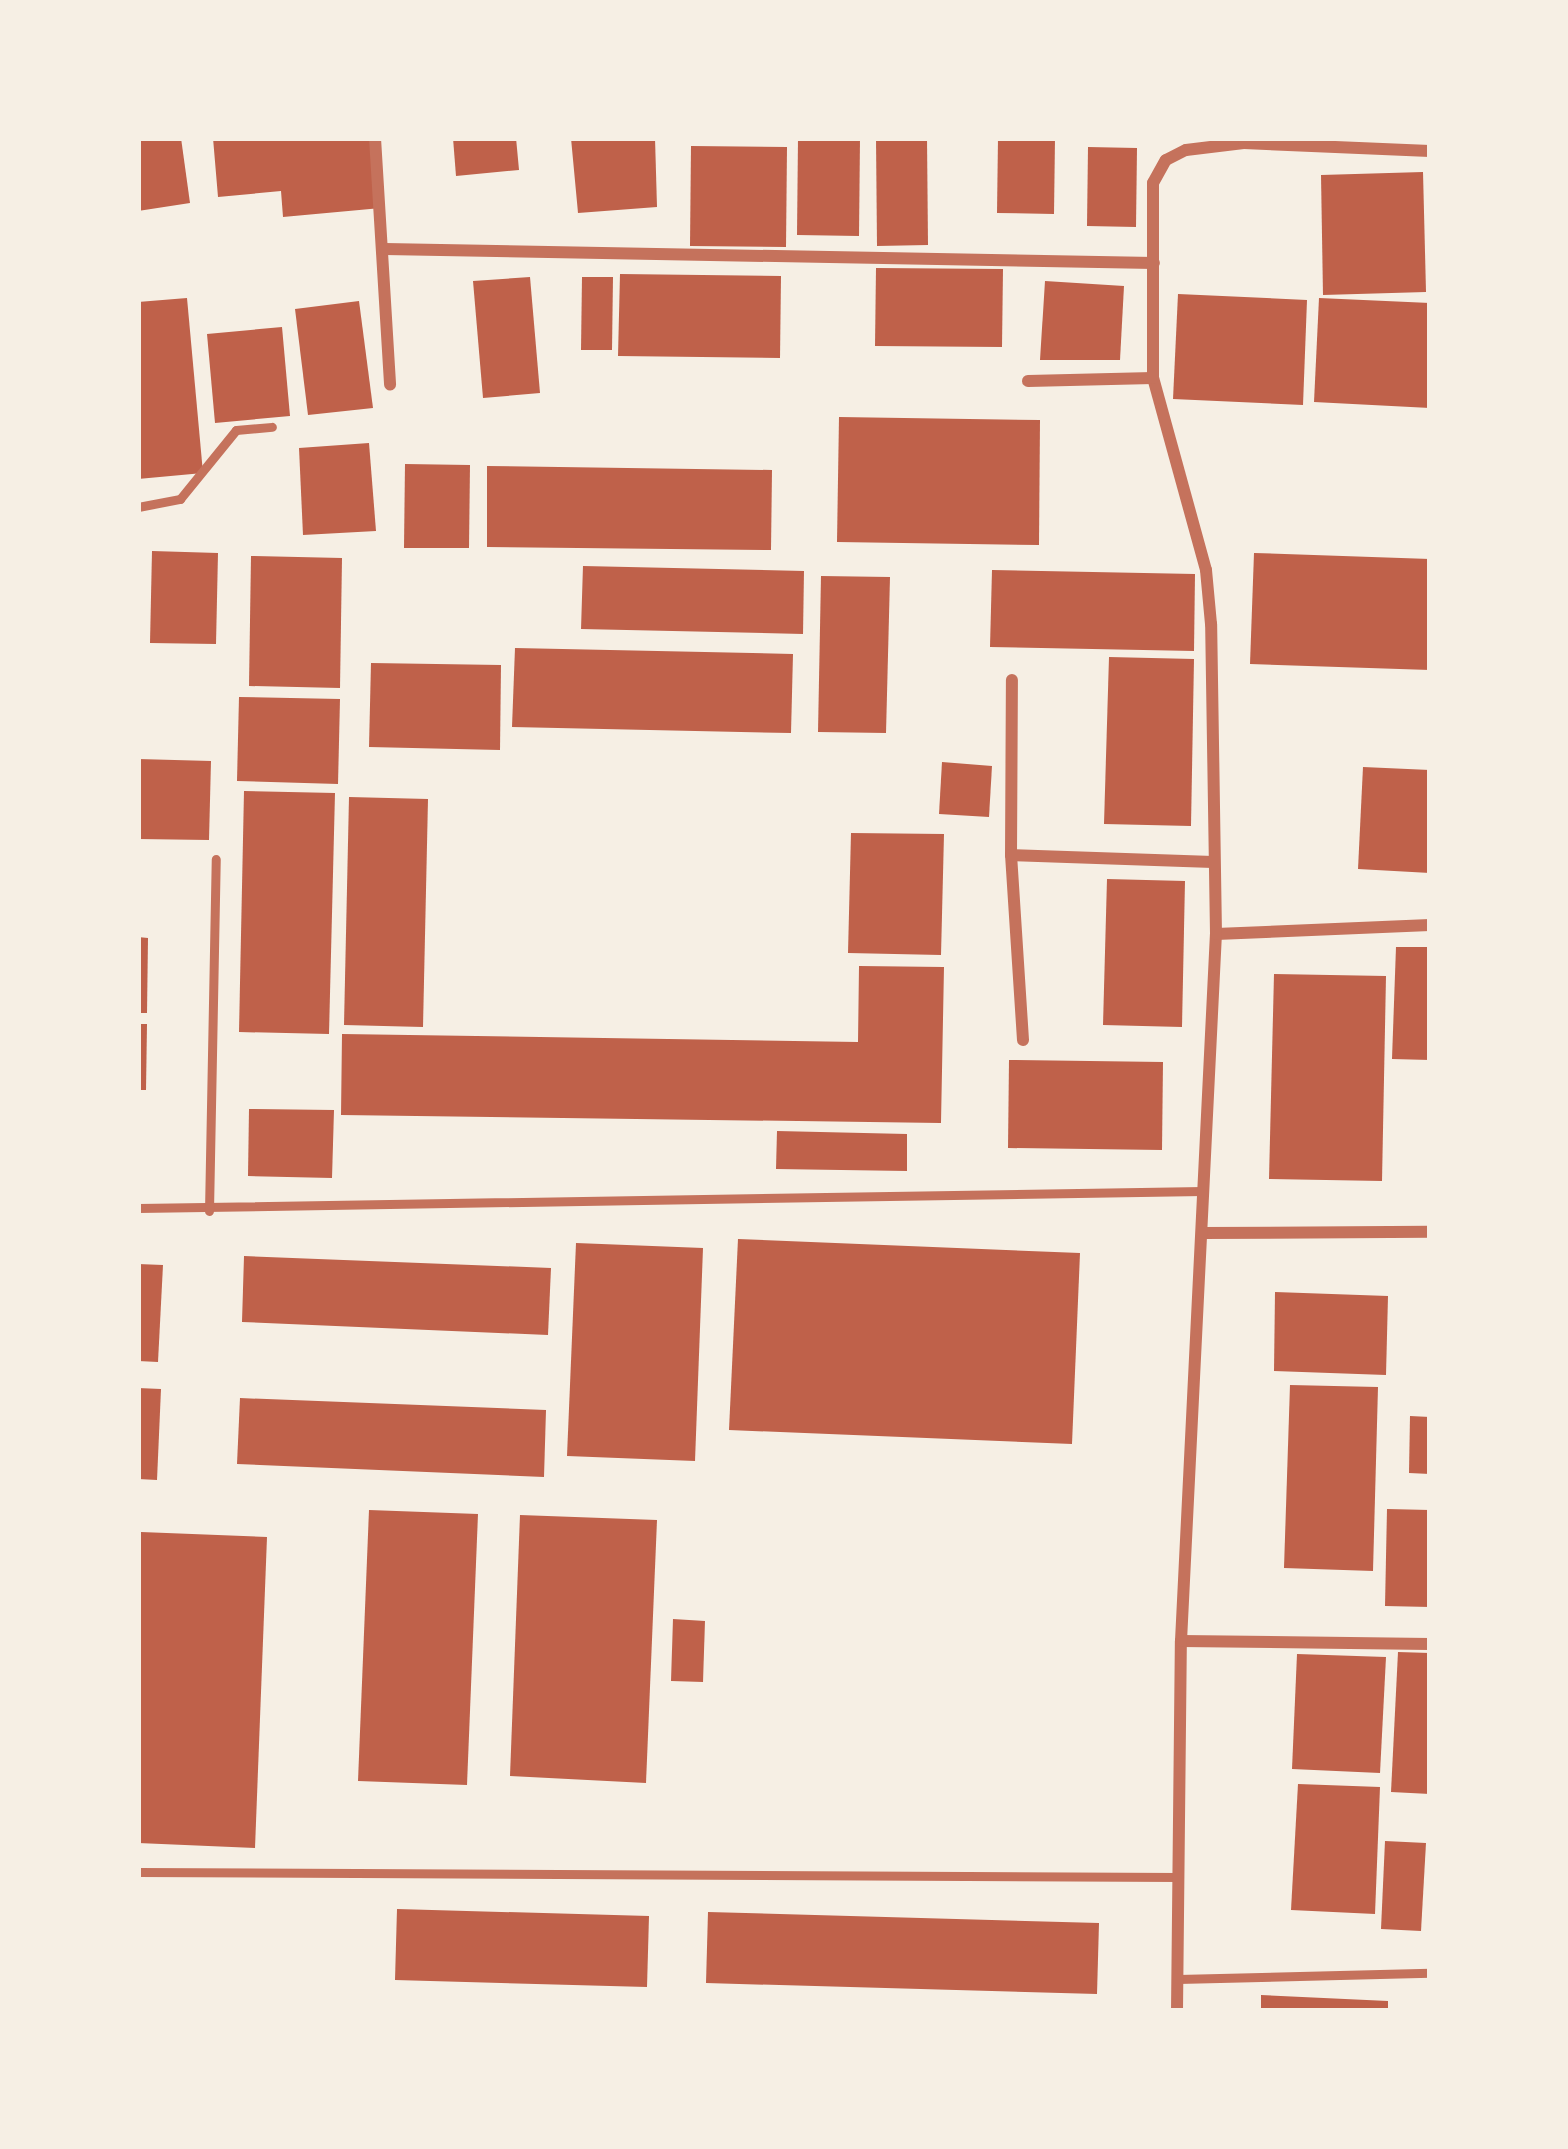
<!DOCTYPE html>
<style>
body{margin:0}
#map{position:relative;width:1568px;height:2149px;overflow:hidden;background:#f6efe4;font-family:Merriweather,serif}
div>[style]{position:absolute}
.building>*{inset:0;background:#bf614a}
.service>*{height:9px;margin:-4.5px;padding:0 4.5px;transform-origin:4.5px;border-radius:4.5px;background:#c5725c}
.minor>*{height:12px;margin:-6px;padding:0 6px;transform-origin:6px;border-radius:6px;background:#c5725c}
span{translate:-50% -50%;white-space:nowrap;text-align:center;line-height:1.15;-webkit-text-stroke:12px #f6efe4;paint-order:stroke}
.frame{position:absolute;inset:0;border:141px solid #f6efe4;pointer-events:none}
</style>
<div id="map">
<div class="building">
<i style="clip-path:polygon(138px 138px,181px 138px,190px 203px,138px 211px)"></i>
<i style="clip-path:polygon(213px 138px,375px 138px,381px 208px,283px 217px,281px 191px,218px 197px)"></i>
<i style="clip-path:polygon(453px 138px,516px 138px,519px 170px,456px 176px)"></i>
<i style="clip-path:polygon(571px 138px,655px 138px,657px 207px,578px 213px)"></i>
<i style="clip-path:polygon(798px 138px,860px 138px,859px 236px,797px 235px)"></i>
<i style="clip-path:polygon(876px 138px,927px 138px,928px 245px,877px 246px)"></i>
<i style="clip-path:polygon(998px 138px,1055px 138px,1054px 214px,997px 213px)"></i>
<i style="clip-path:polygon(691px 146px,787px 147px,786px 247px,690px 246px)"></i>
<i style="clip-path:polygon(1088px 147px,1137px 148px,1136px 227px,1087px 226px)"></i>
<i style="clip-path:polygon(1423px 172px,1426px 292px,1323px 295px,1321px 175px)"></i>
<i style="clip-path:polygon(876px 268px,1003px 269px,1002px 347px,875px 346px)"></i>
<i style="clip-path:polygon(620px 274px,781px 276px,780px 358px,618px 356px)"></i>
<i style="clip-path:polygon(530px 277px,540px 393px,483px 398px,473px 281px)"></i>
<i style="clip-path:polygon(582px 277px,613px 277px,612px 350px,581px 350px)"></i>
<i style="clip-path:polygon(1045px 281px,1124px 286px,1120px 360px,1040px 360px)"></i>
<i style="clip-path:polygon(1178px 294px,1307px 300px,1303px 405px,1173px 399px)"></i>
<i style="clip-path:polygon(187px 298px,203px 473px,138px 479px,138px 302px)"></i>
<i style="clip-path:polygon(1319px 298px,1430px 303px,1430px 408px,1314px 402px)"></i>
<i style="clip-path:polygon(359px 301px,373px 408px,308px 415px,295px 309px)"></i>
<i style="clip-path:polygon(282px 327px,290px 416px,215px 423px,207px 334px)"></i>
<i style="clip-path:polygon(839px 417px,1040px 420px,1039px 545px,837px 542px)"></i>
<i style="clip-path:polygon(369px 443px,376px 531px,303px 535px,299px 448px)"></i>
<i style="clip-path:polygon(405px 464px,470px 465px,469px 548px,404px 548px)"></i>
<i style="clip-path:polygon(487px 466px,772px 470px,771px 550px,487px 547px)"></i>
<i style="clip-path:polygon(152px 551px,218px 553px,216px 644px,150px 643px)"></i>
<i style="clip-path:polygon(1254px 553px,1430px 559px,1430px 670px,1250px 664px)"></i>
<i style="clip-path:polygon(251px 556px,342px 558px,340px 688px,249px 686px)"></i>
<i style="clip-path:polygon(583px 566px,804px 571px,803px 634px,581px 629px)"></i>
<i style="clip-path:polygon(992px 570px,1195px 574px,1194px 651px,990px 647px)"></i>
<i style="clip-path:polygon(821px 576px,890px 577px,886px 733px,818px 732px)"></i>
<i style="clip-path:polygon(515px 648px,793px 654px,791px 733px,512px 727px)"></i>
<i style="clip-path:polygon(1109px 657px,1194px 659px,1191px 826px,1104px 824px)"></i>
<i style="clip-path:polygon(371px 663px,501px 665px,500px 750px,369px 747px)"></i>
<i style="clip-path:polygon(239px 697px,340px 699px,338px 784px,237px 781px)"></i>
<i style="clip-path:polygon(138px 759px,211px 761px,209px 840px,138px 839px)"></i>
<i style="clip-path:polygon(942px 762px,992px 766px,989px 817px,939px 814px)"></i>
<i style="clip-path:polygon(1363px 767px,1430px 770px,1430px 873px,1358px 869px)"></i>
<i style="clip-path:polygon(244px 791px,335px 793px,329px 1034px,239px 1032px)"></i>
<i style="clip-path:polygon(349px 797px,428px 799px,423px 1027px,344px 1025px)"></i>
<i style="clip-path:polygon(851px 833px,944px 834px,941px 955px,848px 953px)"></i>
<i style="clip-path:polygon(1107px 879px,1185px 881px,1182px 1027px,1103px 1025px)"></i>
<i style="clip-path:polygon(138px 937px,148px 938px,147px 1013px,138px 1013px)"></i>
<i style="clip-path:polygon(1396px 947px,1430px 947px,1430px 1060px,1392px 1059px)"></i>
<i style="clip-path:polygon(859px 966px,944px 967px,941px 1123px,341px 1115px,342px 1034px,858px 1042px)"></i>
<i style="clip-path:polygon(1274px 974px,1386px 976px,1382px 1181px,1269px 1179px)"></i>
<i style="clip-path:polygon(138px 1024px,147px 1024px,146px 1090px,138px 1090px)"></i>
<i style="clip-path:polygon(1009px 1060px,1163px 1062px,1162px 1150px,1008px 1148px)"></i>
<i style="clip-path:polygon(249px 1109px,334px 1110px,332px 1178px,248px 1176px)"></i>
<i style="clip-path:polygon(777px 1131px,907px 1134px,907px 1171px,776px 1169px)"></i>
<i style="clip-path:polygon(738px 1239px,1080px 1253px,1072px 1444px,729px 1430px)"></i>
<i style="clip-path:polygon(576px 1243px,703px 1248px,695px 1461px,567px 1456px)"></i>
<i style="clip-path:polygon(244px 1256px,551px 1268px,548px 1335px,242px 1322px)"></i>
<i style="clip-path:polygon(138px 1264px,163px 1265px,158px 1362px,138px 1361px)"></i>
<i style="clip-path:polygon(1275px 1292px,1388px 1296px,1386px 1375px,1274px 1371px)"></i>
<i style="clip-path:polygon(1290px 1385px,1378px 1387px,1373px 1571px,1284px 1568px)"></i>
<i style="clip-path:polygon(138px 1388px,161px 1389px,157px 1480px,138px 1479px)"></i>
<i style="clip-path:polygon(240px 1398px,546px 1410px,544px 1477px,237px 1464px)"></i>
<i style="clip-path:polygon(1410px 1416px,1430px 1417px,1430px 1474px,1409px 1473px)"></i>
<i style="clip-path:polygon(1387px 1509px,1430px 1510px,1430px 1607px,1385px 1606px)"></i>
<i style="clip-path:polygon(369px 1510px,478px 1514px,467px 1785px,358px 1781px)"></i>
<i style="clip-path:polygon(520px 1515px,657px 1520px,646px 1783px,510px 1776px)"></i>
<i style="clip-path:polygon(141px 1532px,267px 1537px,255px 1848px,138px 1843px)"></i>
<i style="clip-path:polygon(673px 1619px,705px 1621px,703px 1682px,671px 1681px)"></i>
<i style="clip-path:polygon(1398px 1652px,1430px 1653px,1430px 1794px,1391px 1792px)"></i>
<i style="clip-path:polygon(1297px 1654px,1386px 1657px,1380px 1773px,1292px 1769px)"></i>
<i style="clip-path:polygon(1298px 1784px,1380px 1787px,1375px 1914px,1291px 1910px)"></i>
<i style="clip-path:polygon(1385px 1841px,1426px 1843px,1421px 1931px,1381px 1929px)"></i>
<i style="clip-path:polygon(397px 1909px,649px 1916px,647px 1987px,395px 1980px)"></i>
<i style="clip-path:polygon(708px 1912px,1099px 1923px,1097px 1994px,706px 1983px)"></i>
<i style="clip-path:polygon(1261px 1995px,1388px 2001px,1388px 2011px,1261px 2011px)"></i>
</div>
<div class="service">
<i style="left:138px;top:507px;width:43px;rotate:-10.8deg"></i>
<i style="left:180px;top:499px;width:89px;rotate:-50.9deg"></i>
<i style="left:236px;top:430px;width:36px;rotate:-5deg"></i>
<i style="left:138px;top:1208px;width:1065px;rotate:-0.91deg"></i>
<i style="left:209px;top:1211px;width:352px;rotate:-88.9deg"></i>
<i style="left:138px;top:1872px;width:1041px;rotate:0.28deg"></i>
<i style="left:1178px;top:1979px;width:252px;rotate:-1.4deg"></i>
</div>
<div class="minor">
<i style="left:375px;top:138px;width:247px;rotate:86.5deg"></i>
<i style="left:385px;top:249px;width:769px;rotate:1.04deg"></i>
<i style="left:1028px;top:381px;width:125px;rotate:-1.4deg"></i>
<i style="left:1011px;top:855px;width:175px;rotate:-89.7deg"></i>
<i style="left:1216px;top:934px;width:214px;rotate:-2.4deg"></i>
<i style="left:1023px;top:1040px;width:185px;rotate:-93.7deg"></i>
<i style="left:1011px;top:855px;width:202px;rotate:2deg"></i>
<i style="left:1202px;top:1233px;width:228px;rotate:-0.3deg"></i>
<i style="left:1181px;top:1641px;width:249px;rotate:0.7deg"></i>
<i style="left:1177px;top:2011px;width:370px;rotate:-89.4deg"></i>
<i style="left:1181px;top:1641px;width:708px;rotate:-87.17deg"></i>
<i style="left:1216px;top:934px;width:310px;rotate:-90.9deg"></i>
<i style="left:1211px;top:624px;width:54px;rotate:-95.3deg"></i>
<i style="left:1206px;top:570px;width:199px;rotate:-105.4deg"></i>
<i style="left:1153px;top:378px;width:195px;rotate:-90deg"></i>
<i style="left:1153px;top:183px;width:26px;rotate:-61deg"></i>
<i style="left:1166px;top:160px;width:22px;rotate:-27deg"></i>
<i style="left:1186px;top:150px;width:58px;rotate:-6.9deg"></i>
<i style="left:1244px;top:143px;width:186px;rotate:2.5deg"></i>
</div>
<div class="frame"></div>
</div>
